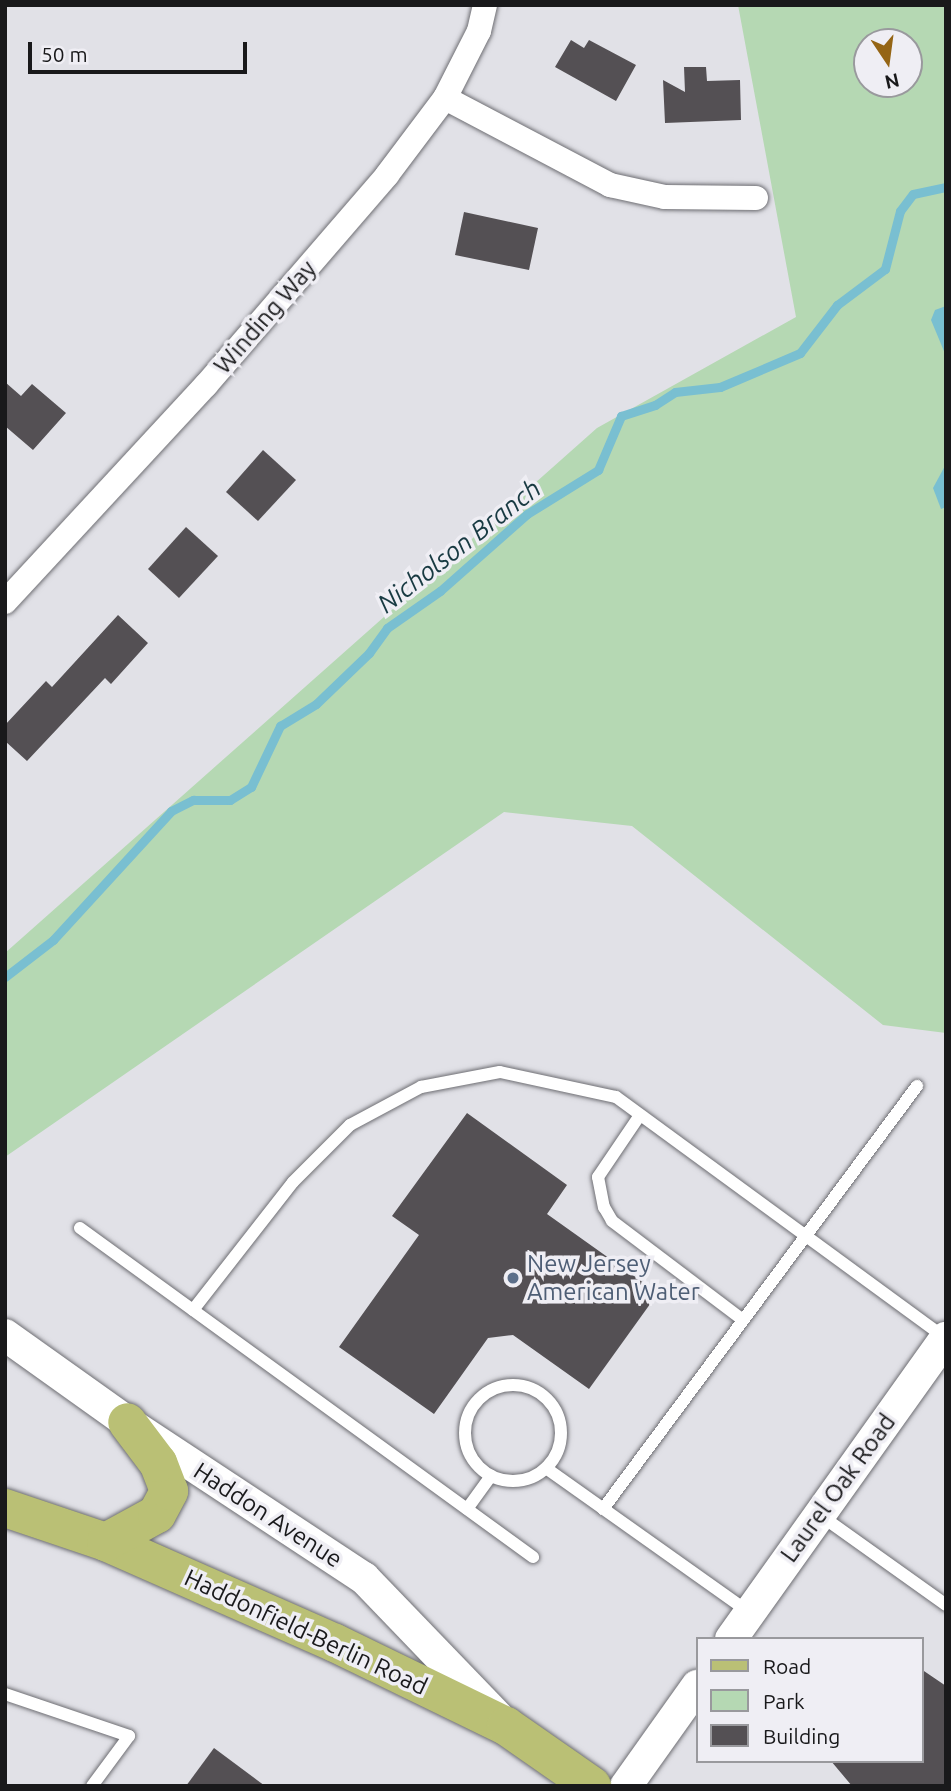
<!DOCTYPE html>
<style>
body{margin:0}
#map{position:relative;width:951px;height:1791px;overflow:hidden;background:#e1e1e7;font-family:Ubuntu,sans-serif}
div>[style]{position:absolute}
.green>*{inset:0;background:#b5d8b3}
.water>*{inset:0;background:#79bfd1}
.stream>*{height:9px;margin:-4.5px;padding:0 4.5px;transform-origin:4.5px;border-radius:4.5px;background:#79bfd1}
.building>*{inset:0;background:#545054}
.roads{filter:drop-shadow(0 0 2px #6e6e73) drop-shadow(0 0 2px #6e6e73)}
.service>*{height:12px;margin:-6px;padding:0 6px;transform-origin:6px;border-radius:6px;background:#fff}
.service>.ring{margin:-6px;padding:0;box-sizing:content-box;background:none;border:12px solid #fff;border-radius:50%}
.minor>*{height:24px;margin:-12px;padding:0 12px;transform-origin:12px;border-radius:12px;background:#fff}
.tertiary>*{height:32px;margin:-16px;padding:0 16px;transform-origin:16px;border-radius:16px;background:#fff}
.primary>*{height:38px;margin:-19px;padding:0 19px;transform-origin:19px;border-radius:19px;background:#bac075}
.dots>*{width:19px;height:19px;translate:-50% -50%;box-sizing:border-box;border:4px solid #efeef4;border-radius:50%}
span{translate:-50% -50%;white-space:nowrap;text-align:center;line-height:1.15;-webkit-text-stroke:7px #efeef4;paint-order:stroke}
.street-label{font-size:24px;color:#19191b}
.service-label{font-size:24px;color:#4e5e75}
.left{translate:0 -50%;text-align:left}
.water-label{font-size:26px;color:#183a42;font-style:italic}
.frame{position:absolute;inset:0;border:7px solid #19191b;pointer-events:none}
.legend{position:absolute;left:696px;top:1637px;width:228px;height:126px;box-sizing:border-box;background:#efeef4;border:2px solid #99999d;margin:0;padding:9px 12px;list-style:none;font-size:21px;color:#19191b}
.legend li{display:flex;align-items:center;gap:14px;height:35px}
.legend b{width:35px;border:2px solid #99999d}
.north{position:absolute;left:853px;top:28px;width:70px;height:70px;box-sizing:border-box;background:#efeef4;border:2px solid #99999d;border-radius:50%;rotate:167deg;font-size:19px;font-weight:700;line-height:28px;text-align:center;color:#19191b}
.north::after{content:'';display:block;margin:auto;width:24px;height:32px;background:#956515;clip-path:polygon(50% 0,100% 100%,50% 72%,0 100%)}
.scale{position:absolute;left:28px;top:42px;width:219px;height:32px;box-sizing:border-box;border:4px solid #19191b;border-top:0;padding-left:9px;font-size:21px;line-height:24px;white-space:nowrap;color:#19191b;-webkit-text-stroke:5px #efeef4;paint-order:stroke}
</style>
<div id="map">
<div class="green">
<i style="clip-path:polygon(evenodd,738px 5px,946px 5px,946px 1033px,883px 1025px,632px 826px,504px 812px,5px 1157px,5px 953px,597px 428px,796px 317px,738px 5px,867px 42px,909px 42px,909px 84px,867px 84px,867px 42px)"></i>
</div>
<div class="water">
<i style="clip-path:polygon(946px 306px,946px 356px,931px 320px,935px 310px)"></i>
<i style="clip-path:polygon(946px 464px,946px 507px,941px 509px,933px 488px)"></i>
</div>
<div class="stream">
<i style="left:5px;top:977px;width:61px;rotate:-37.6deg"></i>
<i style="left:53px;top:940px;width:175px;rotate:-47.5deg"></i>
<i style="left:171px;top:811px;width:25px;rotate:-27deg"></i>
<i style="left:193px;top:800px;width:37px"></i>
<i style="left:230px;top:800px;width:25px;rotate:-32deg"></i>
<i style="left:251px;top:787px;width:68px;rotate:-64.6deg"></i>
<i style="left:280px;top:726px;width:42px;rotate:-31.4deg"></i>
<i style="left:316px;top:704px;width:74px;rotate:-43.9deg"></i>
<i style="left:369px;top:653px;width:31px;rotate:-54deg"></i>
<i style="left:387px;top:628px;width:65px;rotate:-34.9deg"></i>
<i style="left:440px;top:591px;width:116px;rotate:-41.5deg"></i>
<i style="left:527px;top:514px;width:84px;rotate:-31.8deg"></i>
<i style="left:598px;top:470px;width:59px;rotate:-66.9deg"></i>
<i style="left:621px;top:416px;width:36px;rotate:-18deg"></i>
<i style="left:655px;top:405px;width:24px;rotate:-33deg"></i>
<i style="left:675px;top:392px;width:45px;rotate:-6.3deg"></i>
<i style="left:720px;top:387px;width:87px;rotate:-23deg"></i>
<i style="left:800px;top:353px;width:61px;rotate:-52.4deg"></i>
<i style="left:837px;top:305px;width:60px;rotate:-36.9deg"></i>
<i style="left:885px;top:269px;width:60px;rotate:-75.5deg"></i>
<i style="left:900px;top:211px;width:21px;rotate:-53deg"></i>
<i style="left:913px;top:194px;width:34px;rotate:-12deg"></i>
</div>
<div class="building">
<i style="clip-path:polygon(571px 40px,584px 48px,589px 40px,636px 65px,616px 101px,555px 67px)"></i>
<i style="clip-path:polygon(684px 67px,706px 67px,707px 81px,740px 80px,741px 120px,665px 123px,663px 80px,685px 92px)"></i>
<i style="clip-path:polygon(464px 212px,538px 228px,529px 270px,455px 255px)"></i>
<i style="clip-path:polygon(5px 382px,21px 396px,32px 384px,66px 413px,33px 450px,5px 426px)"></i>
<i style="clip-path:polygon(263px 450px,296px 480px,258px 521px,226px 492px)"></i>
<i style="clip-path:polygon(186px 527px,218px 556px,179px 598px,148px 569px)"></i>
<i style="clip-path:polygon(118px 615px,148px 643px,111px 684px,105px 678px,27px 761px,5px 741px,5px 725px,46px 681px,52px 687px)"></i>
<i style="clip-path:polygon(467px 1113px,567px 1185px,547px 1214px,658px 1293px,589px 1389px,513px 1335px,488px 1338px,434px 1414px,339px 1347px,419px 1235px,392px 1216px)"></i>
<i style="clip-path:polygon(921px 1669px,946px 1686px,946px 1786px,852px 1786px,831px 1761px,921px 1761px)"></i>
<i style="clip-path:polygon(214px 1748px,265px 1786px,186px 1786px)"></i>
</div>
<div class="roads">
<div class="service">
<i style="left:640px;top:1115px;width:75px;rotate:124.1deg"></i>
<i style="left:598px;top:1177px;width:31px;rotate:79deg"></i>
<i style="left:604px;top:1207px;width:16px;rotate:60deg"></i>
<i style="left:612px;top:1221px;width:164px;rotate:37.1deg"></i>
<i style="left:80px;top:1228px;width:560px;rotate:35.99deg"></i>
<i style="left:193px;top:1310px;width:162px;rotate:-52deg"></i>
<i style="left:293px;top:1182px;width:81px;rotate:-45deg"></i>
<i style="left:350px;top:1125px;width:81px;rotate:-28.2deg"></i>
<i style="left:421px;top:1087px;width:80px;rotate:-10.8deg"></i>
<i style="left:500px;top:1072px;width:119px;rotate:12.2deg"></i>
<i style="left:616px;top:1097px;width:408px;rotate:36.2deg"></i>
<i class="ring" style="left:465px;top:1385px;width:84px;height:84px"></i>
<i style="left:546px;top:1468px;width:249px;rotate:35.4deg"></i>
<i style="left:467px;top:1509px;width:41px;rotate:-54deg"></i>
<i style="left:603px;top:1509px;width:527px;rotate:-53.41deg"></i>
<i style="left:820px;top:1515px;width:155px;rotate:35.5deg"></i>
<i style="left:5px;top:1694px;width:131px;rotate:18.7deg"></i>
<i style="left:129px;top:1736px;width:62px;rotate:126.5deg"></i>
</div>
<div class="minor">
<i style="left:445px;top:98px;width:187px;rotate:27.8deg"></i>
<i style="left:610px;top:185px;width:56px;rotate:12.3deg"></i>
<i style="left:665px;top:197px;width:91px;rotate:0.6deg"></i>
<i style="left:5px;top:602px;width:296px;rotate:-47.2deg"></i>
<i style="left:206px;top:385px;width:277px;rotate:-49.2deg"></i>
<i style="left:387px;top:175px;width:96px;rotate:-53deg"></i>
<i style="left:445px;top:98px;width:75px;rotate:-63.1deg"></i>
<i style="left:479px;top:31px;width:27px;rotate:-77deg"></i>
</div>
<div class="tertiary">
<i style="left:5px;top:1335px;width:150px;rotate:35.5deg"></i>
<i style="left:127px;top:1422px;width:284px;rotate:33.4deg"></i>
<i style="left:364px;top:1578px;width:192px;rotate:46.1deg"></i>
<i style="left:731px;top:1639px;width:370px;rotate:-54.5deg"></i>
<i style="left:626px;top:1786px;width:123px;rotate:-54.6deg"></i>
</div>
<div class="primary">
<i style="left:5px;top:1508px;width:107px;rotate:18.6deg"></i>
<i style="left:106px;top:1542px;width:250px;rotate:23.8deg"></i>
<i style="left:335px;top:1643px;width:190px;rotate:25.9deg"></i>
<i style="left:506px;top:1726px;width:105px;rotate:34.9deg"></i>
<i style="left:106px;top:1542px;width:58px;rotate:-28.8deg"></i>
<i style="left:157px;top:1514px;width:26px;rotate:-62deg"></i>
<i style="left:169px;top:1491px;width:30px;rotate:-111deg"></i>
<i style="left:158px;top:1463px;width:51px;rotate:-127.1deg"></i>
</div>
</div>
<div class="dots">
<i style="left:513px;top:1278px;background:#5c6f8a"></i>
</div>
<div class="street-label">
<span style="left:265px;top:317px;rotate:-49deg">Winding Way</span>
<span style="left:838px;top:1488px;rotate:-54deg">Laurel Oak Road</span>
<span style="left:268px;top:1515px;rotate:33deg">Haddon Avenue</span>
<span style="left:306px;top:1632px;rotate:25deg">Haddonfield-Berlin Road</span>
</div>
<div class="service-label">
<span class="left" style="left:527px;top:1278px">New Jersey<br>American Water</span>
</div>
<div class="water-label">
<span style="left:459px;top:546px;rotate:-38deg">Nicholson Branch</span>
</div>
<div class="frame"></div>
<ul class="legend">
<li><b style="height:9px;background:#bac075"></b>Road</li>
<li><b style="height:19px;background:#b5d8b3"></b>Park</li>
<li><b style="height:19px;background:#545054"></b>Building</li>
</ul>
<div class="north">N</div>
<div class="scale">50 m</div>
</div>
